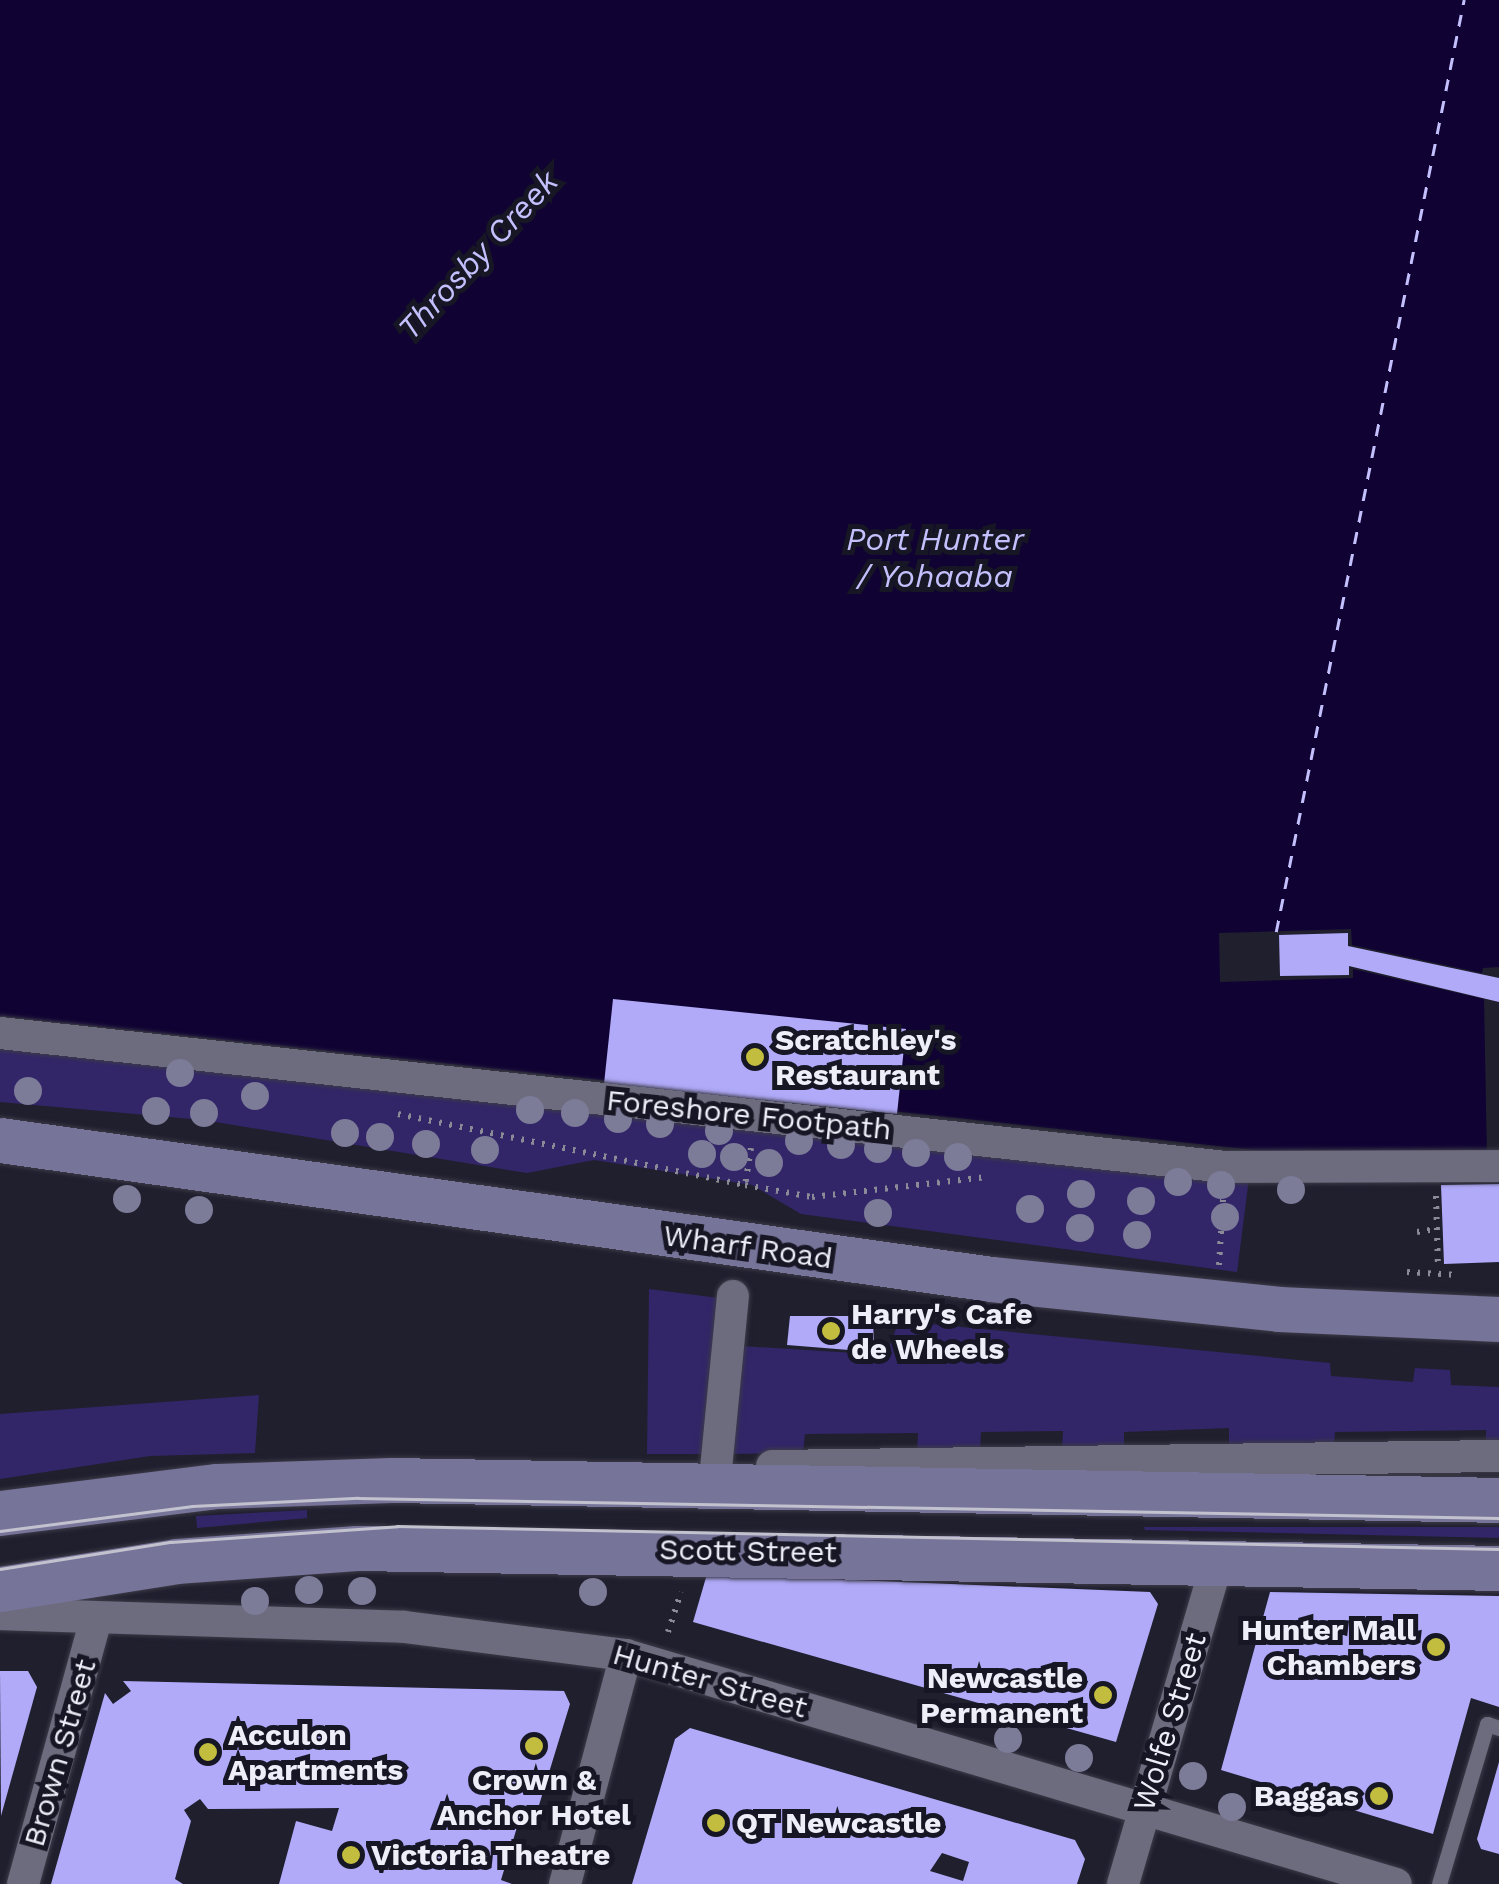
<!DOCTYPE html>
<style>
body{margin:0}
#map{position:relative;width:1499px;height:1884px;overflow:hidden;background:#201f2e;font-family:"Work Sans",sans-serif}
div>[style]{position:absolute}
.green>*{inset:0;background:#322668}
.water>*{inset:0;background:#100333}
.pier>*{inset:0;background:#201f2e}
.ferry>*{height:2.5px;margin-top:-1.25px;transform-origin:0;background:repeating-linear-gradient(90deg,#c3c0fd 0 12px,transparent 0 22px)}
.building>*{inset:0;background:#b0aaf9}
.path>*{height:6px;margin-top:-3px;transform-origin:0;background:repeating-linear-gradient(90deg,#8b8b98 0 2.5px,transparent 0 10.5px)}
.roads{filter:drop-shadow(0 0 2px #3c3b48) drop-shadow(0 0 2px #3c3b48)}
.lane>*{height:15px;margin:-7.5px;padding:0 7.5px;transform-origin:7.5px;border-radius:7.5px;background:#6d6c7e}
.street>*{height:32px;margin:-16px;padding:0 16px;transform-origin:16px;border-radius:16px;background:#6d6c7e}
.secondary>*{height:45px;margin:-22.5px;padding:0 22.5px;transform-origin:22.5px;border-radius:22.5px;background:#77749a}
.tram>*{height:2.5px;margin:-1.25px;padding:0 1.25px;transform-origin:1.25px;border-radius:1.25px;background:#c2c2ce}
.trees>*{width:28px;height:28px;margin:-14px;border-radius:50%;background:#7c7b98}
.dots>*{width:28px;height:28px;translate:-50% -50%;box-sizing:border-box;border:5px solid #171624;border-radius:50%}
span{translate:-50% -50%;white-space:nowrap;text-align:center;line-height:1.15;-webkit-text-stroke:10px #171624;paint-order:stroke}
.poi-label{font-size:30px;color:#eeeef9;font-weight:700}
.left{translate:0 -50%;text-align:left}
.right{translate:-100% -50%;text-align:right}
.street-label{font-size:30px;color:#eeeef9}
.water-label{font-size:32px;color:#c3c0fd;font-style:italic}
</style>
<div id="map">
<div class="green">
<i style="clip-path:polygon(0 1041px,1249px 1178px,1237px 1272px,801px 1214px,752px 1185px,594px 1160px,527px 1173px,203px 1120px,0 1102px)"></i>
<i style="clip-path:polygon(649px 1289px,719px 1298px,703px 1454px,647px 1454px)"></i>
<i style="clip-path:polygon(899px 1321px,1330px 1363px,1331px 1376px,1413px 1382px,1415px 1368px,1450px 1370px,1451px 1385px,1499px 1387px,1499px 1443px,1486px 1443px,1486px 1430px,1335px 1432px,1334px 1446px,1229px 1448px,1229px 1428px,1124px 1432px,1124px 1448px,1062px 1449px,1063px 1431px,981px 1432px,980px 1451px,917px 1452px,918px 1433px,805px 1434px,803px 1453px,729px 1454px,741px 1346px,886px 1355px)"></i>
<i style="clip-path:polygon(259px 1395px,255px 1453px,150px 1456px,0 1479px,0 1414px)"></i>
<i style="clip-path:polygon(307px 1510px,307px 1518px,197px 1528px,196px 1516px)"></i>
<i style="clip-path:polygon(1144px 1527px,1499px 1527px,1499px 1538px,1145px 1530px)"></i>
</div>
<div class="water">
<i style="clip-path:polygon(0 0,1499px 0,1499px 1153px,1303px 1155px,0 1016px)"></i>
</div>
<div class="pier">
<i style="clip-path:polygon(1351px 929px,1352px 945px,1482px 973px,1483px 968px,1499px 967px,1499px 1158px,1487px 1159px,1484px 999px,1353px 969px,1353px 978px,1220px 982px,1219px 933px)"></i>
</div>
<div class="ferry">
<i style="left:1276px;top:932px;width:951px;rotate:-78.6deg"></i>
</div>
<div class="building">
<i style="clip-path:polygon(1348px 933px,1348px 946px,1499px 978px,1499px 1002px,1349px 966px,1349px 975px,1280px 976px,1279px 935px)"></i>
<i style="clip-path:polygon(613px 999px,906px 1029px,897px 1114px,604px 1084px)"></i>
<i style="clip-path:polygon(1499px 1184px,1499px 1262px,1444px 1264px,1441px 1185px)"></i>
<i style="clip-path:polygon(790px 1316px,873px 1316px,874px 1352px,787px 1345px)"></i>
<i style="clip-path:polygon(707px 1574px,1150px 1592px,1158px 1604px,1116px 1742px,693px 1622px)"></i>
<i style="clip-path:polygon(1270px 1592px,1499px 1596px,1499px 1707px,1471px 1698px,1433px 1834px,1221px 1770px)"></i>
<i style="clip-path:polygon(0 1671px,28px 1671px,37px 1687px,1px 1816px)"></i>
<i style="clip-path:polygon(123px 1681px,564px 1691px,570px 1704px,536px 1815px,521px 1814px,501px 1880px,512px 1884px,279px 1884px,296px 1821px,332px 1831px,339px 1808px,208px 1809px,200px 1799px,184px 1810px,191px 1821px,175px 1879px,183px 1884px,51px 1884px,105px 1693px,113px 1704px,131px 1691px)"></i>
<i style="clip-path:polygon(evenodd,690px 1728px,1075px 1840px,1085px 1859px,1077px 1884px,632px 1884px,675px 1739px,690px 1728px,942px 1853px,969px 1862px,963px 1881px,930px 1871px,942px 1853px)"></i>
<i style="clip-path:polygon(1499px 1762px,1499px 1854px,1481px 1849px,1477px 1839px)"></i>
</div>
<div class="path">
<i style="left:398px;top:1114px;width:354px;rotate:11.6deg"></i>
<i style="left:751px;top:1148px;width:37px;rotate:99deg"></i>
<i style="left:745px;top:1185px;width:68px;rotate:10.2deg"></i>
<i style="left:812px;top:1197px;width:176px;rotate:-6.5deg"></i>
<i style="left:1436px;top:1196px;width:73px;rotate:88.4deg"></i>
<i style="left:1417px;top:1232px;width:20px;rotate:-9deg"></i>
<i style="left:1219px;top:1265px;width:66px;rotate:-86.5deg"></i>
<i style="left:1407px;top:1272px;width:51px;rotate:3.4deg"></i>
<i style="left:668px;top:1632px;width:42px;rotate:-72deg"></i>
</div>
<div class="roads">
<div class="lane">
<i style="left:1439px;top:1884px;width:167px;rotate:-73.3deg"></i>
<i style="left:1487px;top:1724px;width:13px;rotate:18deg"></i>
</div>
<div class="street">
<i style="left:0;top:1033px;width:1232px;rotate:6.24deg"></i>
<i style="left:1225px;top:1167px;width:274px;rotate:-0.2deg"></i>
<i style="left:772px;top:1466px;width:727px;rotate:-0.79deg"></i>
<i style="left:715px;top:1479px;width:184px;rotate:-84.4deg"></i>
<i style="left:0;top:1614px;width:404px;rotate:1.8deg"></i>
<i style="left:404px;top:1627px;width:224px;rotate:7.2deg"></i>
<i style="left:626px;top:1655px;width:803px;rotate:16.56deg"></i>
<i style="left:23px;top:1884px;width:272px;rotate:-74.6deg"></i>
<i style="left:565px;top:1884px;width:237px;rotate:-75.1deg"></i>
<i style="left:1123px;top:1884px;width:338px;rotate:-73.7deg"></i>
</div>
<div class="secondary">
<i style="left:0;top:1140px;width:1001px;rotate:7.98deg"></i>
<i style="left:991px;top:1279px;width:290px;rotate:5.9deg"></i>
<i style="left:1279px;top:1309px;width:220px;rotate:2.6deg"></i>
<i style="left:0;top:1513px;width:219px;rotate:-7.1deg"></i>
<i style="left:217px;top:1486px;width:174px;rotate:-2deg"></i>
<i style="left:391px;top:1480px;width:1108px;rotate:1.03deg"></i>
<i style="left:0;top:1589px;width:178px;rotate:-9deg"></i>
<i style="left:176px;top:1561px;width:181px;rotate:-4.1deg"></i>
<i style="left:357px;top:1548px;width:1142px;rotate:1deg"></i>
</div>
</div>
<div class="tram">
<i style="left:0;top:1531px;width:194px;rotate:-7.4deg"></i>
<i style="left:192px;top:1506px;width:166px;rotate:-2.8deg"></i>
<i style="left:358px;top:1498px;width:1141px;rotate:1deg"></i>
<i style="left:0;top:1569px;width:173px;rotate:-9deg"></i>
<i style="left:171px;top:1542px;width:227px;rotate:-4deg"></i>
<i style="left:397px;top:1526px;width:1102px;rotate:1.2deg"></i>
</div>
<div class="trees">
<i style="left:180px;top:1073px"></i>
<i style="left:28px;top:1091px"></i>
<i style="left:255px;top:1096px"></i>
<i style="left:530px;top:1110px"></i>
<i style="left:156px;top:1111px"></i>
<i style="left:204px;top:1113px"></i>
<i style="left:575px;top:1113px"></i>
<i style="left:618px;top:1119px"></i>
<i style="left:660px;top:1124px"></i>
<i style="left:719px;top:1131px"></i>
<i style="left:345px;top:1133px"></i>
<i style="left:380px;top:1137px"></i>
<i style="left:799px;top:1141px"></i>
<i style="left:426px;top:1144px"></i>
<i style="left:841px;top:1145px"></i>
<i style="left:878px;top:1149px"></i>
<i style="left:485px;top:1150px"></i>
<i style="left:916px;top:1153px"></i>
<i style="left:702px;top:1154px"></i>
<i style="left:734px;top:1157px"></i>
<i style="left:958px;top:1157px"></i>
<i style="left:769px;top:1163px"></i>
<i style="left:1178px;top:1182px"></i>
<i style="left:1221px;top:1185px"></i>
<i style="left:1291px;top:1190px"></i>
<i style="left:1081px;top:1194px"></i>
<i style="left:127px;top:1199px"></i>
<i style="left:1141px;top:1201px"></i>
<i style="left:1030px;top:1209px"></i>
<i style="left:199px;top:1210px"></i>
<i style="left:878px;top:1213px"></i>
<i style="left:1225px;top:1217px"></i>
<i style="left:1080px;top:1228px"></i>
<i style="left:1137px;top:1235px"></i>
<i style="left:309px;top:1590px"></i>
<i style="left:362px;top:1591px"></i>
<i style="left:593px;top:1592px"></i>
<i style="left:255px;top:1601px"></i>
<i style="left:1008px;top:1739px"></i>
<i style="left:1079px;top:1758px"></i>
<i style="left:1193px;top:1776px"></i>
<i style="left:1232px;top:1807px"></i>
</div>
<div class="dots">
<i style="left:755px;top:1057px;background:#c2bd3f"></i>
<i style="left:831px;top:1331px;background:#c2bd3f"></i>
<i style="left:1436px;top:1647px;background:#c2bd3f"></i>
<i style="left:1103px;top:1695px;background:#c2bd3f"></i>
<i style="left:534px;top:1746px;background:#c2bd3f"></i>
<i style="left:208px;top:1752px;background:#c2bd3f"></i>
<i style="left:1379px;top:1796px;background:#c2bd3f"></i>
<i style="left:716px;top:1823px;background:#c2bd3f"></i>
<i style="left:351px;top:1855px;background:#c2bd3f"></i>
</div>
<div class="poi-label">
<span class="left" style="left:775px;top:1057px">Scratchley's<br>Restaurant</span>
<span class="left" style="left:851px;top:1331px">Harry's Cafe<br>de Wheels</span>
<span class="right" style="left:1416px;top:1647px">Hunter Mall<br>Chambers</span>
<span class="right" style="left:1083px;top:1695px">Newcastle<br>Permanent</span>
<span class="left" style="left:228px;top:1752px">Acculon<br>Apartments</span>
<span style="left:534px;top:1797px">Crown &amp;<br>Anchor Hotel</span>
<span class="right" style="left:1359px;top:1796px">Baggas</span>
<span class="left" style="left:736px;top:1823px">QT Newcastle</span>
<span class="left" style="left:371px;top:1855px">Victoria Theatre</span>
</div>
<div class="street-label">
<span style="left:749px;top:1115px;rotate:6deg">Foreshore Footpath</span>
<span style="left:748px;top:1247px;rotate:8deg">Wharf Road</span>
<span style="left:748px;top:1551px;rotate:1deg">Scott Street</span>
<span style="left:710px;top:1681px;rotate:16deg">Hunter Street</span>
<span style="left:1170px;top:1722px;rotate:-73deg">Wolfe Street</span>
<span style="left:60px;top:1753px;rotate:-74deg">Brown Street</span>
</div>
<div class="water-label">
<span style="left:478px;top:255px;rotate:-47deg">Throsby Creek</span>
<span style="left:935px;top:558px">Port Hunter<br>/ Yohaaba</span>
</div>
</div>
